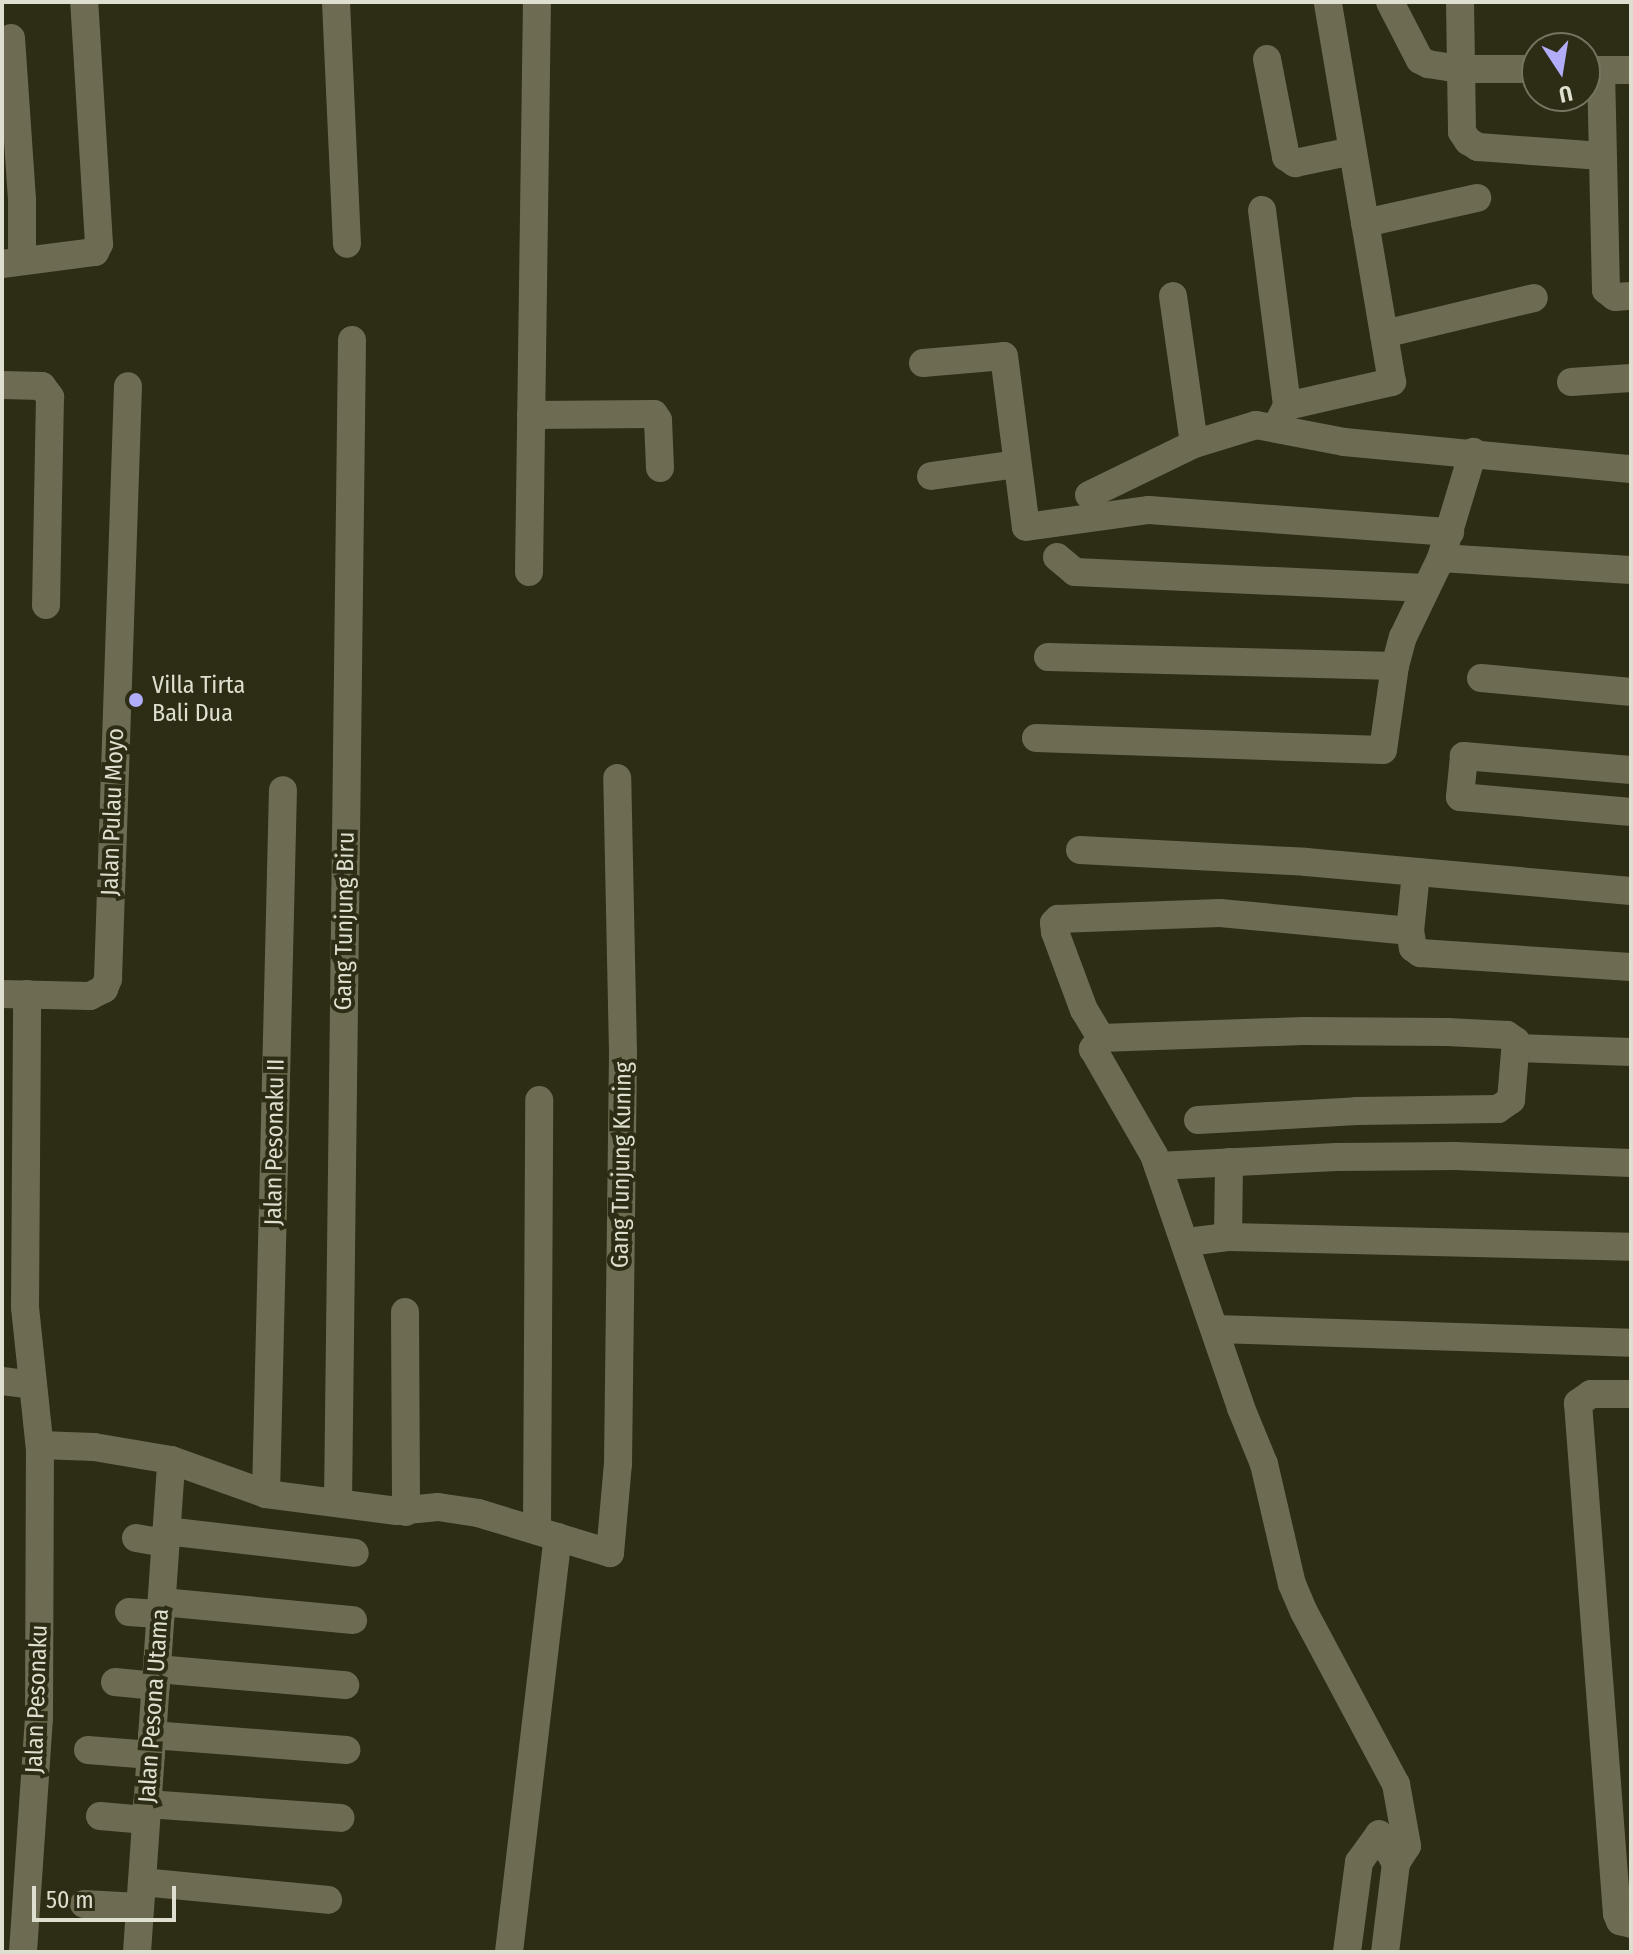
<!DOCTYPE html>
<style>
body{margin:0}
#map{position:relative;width:1633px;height:1954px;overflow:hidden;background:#2d2c14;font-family:"Fira Sans Condensed",sans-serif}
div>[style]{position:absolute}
.minor>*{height:28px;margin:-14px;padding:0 14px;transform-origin:14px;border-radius:14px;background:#6d6c52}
.dots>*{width:22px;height:22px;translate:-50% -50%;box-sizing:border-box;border:4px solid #2d2c14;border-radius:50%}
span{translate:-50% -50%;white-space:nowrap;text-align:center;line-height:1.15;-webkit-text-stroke:8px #2d2c14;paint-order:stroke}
.poi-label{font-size:24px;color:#dfdfd0}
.left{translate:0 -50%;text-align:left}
.street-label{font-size:24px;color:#dfdfd0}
.frame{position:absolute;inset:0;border:4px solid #dfdfd0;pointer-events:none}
.north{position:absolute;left:1521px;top:32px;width:80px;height:80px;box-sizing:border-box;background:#2d2c14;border:2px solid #74745f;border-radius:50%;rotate:168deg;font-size:22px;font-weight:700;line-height:32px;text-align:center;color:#dfdfd0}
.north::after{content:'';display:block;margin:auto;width:28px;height:36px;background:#b2adf9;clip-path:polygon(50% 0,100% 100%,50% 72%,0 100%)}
.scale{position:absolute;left:32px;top:1886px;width:144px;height:36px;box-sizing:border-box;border:4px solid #dfdfd0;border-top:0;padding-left:10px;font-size:24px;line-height:28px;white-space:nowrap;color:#dfdfd0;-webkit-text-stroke:6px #2d2c14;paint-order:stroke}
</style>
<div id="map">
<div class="minor">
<i style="left:336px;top:2px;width:242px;rotate:87.4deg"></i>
<i style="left:1390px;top:2px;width:65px;rotate:62.7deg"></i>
<i style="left:1420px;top:60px;width:9px;rotate:27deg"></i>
<i style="left:1428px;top:64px;width:32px;rotate:9deg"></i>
<i style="left:1460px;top:69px;width:77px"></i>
<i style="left:1460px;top:2px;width:130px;rotate:89.1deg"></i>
<i style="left:1462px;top:132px;width:11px;rotate:56deg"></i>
<i style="left:1468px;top:141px;width:12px;rotate:31deg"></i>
<i style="left:1478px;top:147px;width:124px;rotate:4.2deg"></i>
<i style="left:11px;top:38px;width:162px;rotate:86.1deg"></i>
<i style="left:22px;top:200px;width:61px;rotate:90deg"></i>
<i style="left:1267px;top:59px;width:100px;rotate:79deg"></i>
<i style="left:1286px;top:157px;width:11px;rotate:34deg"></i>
<i style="left:1295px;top:163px;width:59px;rotate:-11.7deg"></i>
<i style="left:1585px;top:70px;width:46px"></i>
<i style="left:1601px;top:70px;width:220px;rotate:88.7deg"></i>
<i style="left:1606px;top:290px;width:11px;rotate:38deg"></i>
<i style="left:1615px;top:297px;width:16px;rotate:-4deg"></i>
<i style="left:1262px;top:210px;width:198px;rotate:82.7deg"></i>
<i style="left:1287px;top:406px;width:19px;rotate:118deg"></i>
<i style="left:1365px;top:223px;width:115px;rotate:-12.6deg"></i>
<i style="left:2px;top:264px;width:94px;rotate:-7.4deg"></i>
<i style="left:95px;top:252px;width:9px;rotate:-63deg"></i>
<i style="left:99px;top:244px;width:242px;rotate:-93.5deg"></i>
<i style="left:1173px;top:296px;width:149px;rotate:81.9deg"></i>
<i style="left:1384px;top:334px;width:154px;rotate:-13.5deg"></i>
<i style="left:923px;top:363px;width:81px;rotate:-4.9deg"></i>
<i style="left:1004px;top:356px;width:172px;rotate:82.7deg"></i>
<i style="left:1026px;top:527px;width:124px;rotate:-7.9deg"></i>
<i style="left:1149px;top:510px;width:302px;rotate:4.2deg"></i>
<i style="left:1571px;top:382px;width:60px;rotate:-3.8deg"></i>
<i style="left:2px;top:385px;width:40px;rotate:1.4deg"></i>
<i style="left:42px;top:386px;width:14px;rotate:54deg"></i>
<i style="left:50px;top:397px;width:208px;rotate:91.1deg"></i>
<i style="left:1287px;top:406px;width:108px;rotate:-12.9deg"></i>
<i style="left:1392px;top:382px;width:385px;rotate:-99.6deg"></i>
<i style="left:531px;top:415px;width:123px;rotate:-0.5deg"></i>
<i style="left:654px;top:414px;width:7px;rotate:56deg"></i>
<i style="left:658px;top:420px;width:48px;rotate:87.6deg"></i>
<i style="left:931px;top:476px;width:87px;rotate:-7.9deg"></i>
<i style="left:1089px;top:495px;width:117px;rotate:-25.9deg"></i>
<i style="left:1194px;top:444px;width:65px;rotate:-17deg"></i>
<i style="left:1256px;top:425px;width:90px;rotate:10.9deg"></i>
<i style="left:1344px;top:442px;width:288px;rotate:5.4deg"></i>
<i style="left:1057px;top:557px;width:23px;rotate:40deg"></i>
<i style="left:1075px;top:572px;width:351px;rotate:2.6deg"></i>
<i style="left:1441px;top:558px;width:190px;rotate:3.6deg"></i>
<i style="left:529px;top:572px;width:570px;rotate:-89.2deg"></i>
<i style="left:1048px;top:657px;width:347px;rotate:1.5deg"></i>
<i style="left:1481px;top:678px;width:151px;rotate:5.3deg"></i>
<i style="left:1036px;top:738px;width:347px;rotate:2deg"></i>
<i style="left:1383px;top:750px;width:85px;rotate:-81.9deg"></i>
<i style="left:1395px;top:666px;width:30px;rotate:-75deg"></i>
<i style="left:1403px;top:637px;width:88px;rotate:-64.3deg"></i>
<i style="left:1441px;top:558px;width:111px;rotate:-73.2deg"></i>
<i style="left:1631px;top:770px;width:168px;rotate:-175.2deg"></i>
<i style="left:1464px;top:756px;width:41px;rotate:95.6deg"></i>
<i style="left:1460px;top:797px;width:172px;rotate:5deg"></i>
<i style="left:1080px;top:850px;width:226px;rotate:3deg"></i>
<i style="left:1306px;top:862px;width:326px;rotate:5.1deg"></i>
<i style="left:1416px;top:873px;width:58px;rotate:95.9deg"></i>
<i style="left:1410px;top:931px;width:17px;rotate:80deg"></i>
<i style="left:1413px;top:948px;width:9px;rotate:36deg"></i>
<i style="left:1420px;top:953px;width:211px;rotate:3.8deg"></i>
<i style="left:2px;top:994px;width:88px;rotate:1.3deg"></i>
<i style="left:90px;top:996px;width:16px;rotate:-27deg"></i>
<i style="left:104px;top:989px;width:11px;rotate:-68deg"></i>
<i style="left:108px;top:979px;width:593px;rotate:-88.07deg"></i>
<i style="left:1101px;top:1038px;width:33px;rotate:-121deg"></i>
<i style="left:1084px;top:1010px;width:83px;rotate:-110.4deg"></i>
<i style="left:1055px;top:932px;width:9px;rotate:-96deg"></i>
<i style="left:1054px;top:923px;width:6px;rotate:-45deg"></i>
<i style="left:1058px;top:919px;width:162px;rotate:-2.1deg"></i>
<i style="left:1220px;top:913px;width:191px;rotate:5.4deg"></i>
<i style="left:1517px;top:1048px;width:114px;rotate:2deg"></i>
<i style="left:1198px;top:1120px;width:159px;rotate:-3.2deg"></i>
<i style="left:1357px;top:1111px;width:141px;rotate:-0.8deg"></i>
<i style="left:1498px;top:1109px;width:16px;rotate:-35deg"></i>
<i style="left:1511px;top:1100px;width:59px;rotate:-85.2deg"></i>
<i style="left:1516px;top:1041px;width:11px;rotate:-146deg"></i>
<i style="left:1507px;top:1035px;width:60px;rotate:-177.1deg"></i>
<i style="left:1447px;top:1032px;width:144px;rotate:-179.6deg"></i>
<i style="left:1303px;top:1031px;width:202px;rotate:178deg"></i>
<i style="left:1101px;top:1038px;width:14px;rotate:126deg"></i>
<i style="left:1093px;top:1049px;width:122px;rotate:60.1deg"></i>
<i style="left:1154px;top:1155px;width:268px;rotate:71deg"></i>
<i style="left:1241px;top:1408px;width:61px;rotate:67.7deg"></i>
<i style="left:1264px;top:1464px;width:123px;rotate:76.9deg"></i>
<i style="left:1292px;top:1584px;width:30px;rotate:67deg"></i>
<i style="left:1304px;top:1612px;width:195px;rotate:61.9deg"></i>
<i style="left:1396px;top:1784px;width:63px;rotate:79.9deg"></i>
<i style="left:1407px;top:1846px;width:20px;rotate:123deg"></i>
<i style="left:1396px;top:1863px;width:90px;rotate:97deg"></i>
<i style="left:1158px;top:1166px;width:179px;rotate:-2.9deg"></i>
<i style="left:1337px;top:1157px;width:118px;rotate:-0.5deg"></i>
<i style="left:1455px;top:1156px;width:176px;rotate:2.3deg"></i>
<i style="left:1228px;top:1237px;width:75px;rotate:-89.2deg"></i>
<i style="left:1187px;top:1242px;width:41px;rotate:-7deg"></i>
<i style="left:1228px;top:1237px;width:403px;rotate:1.4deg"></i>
<i style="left:405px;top:1312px;width:200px;rotate:89.7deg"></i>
<i style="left:1216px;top:1329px;width:415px;rotate:1.9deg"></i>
<i style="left:2px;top:1381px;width:31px;rotate:7deg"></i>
<i style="left:1631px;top:1394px;width:40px;rotate:180deg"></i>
<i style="left:1591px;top:1394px;width:16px;rotate:145deg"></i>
<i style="left:1578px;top:1403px;width:512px;rotate:85.64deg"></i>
<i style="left:1617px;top:1914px;width:8px;rotate:67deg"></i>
<i style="left:1620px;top:1921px;width:11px;rotate:15deg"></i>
<i style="left:40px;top:1445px;width:54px;rotate:2.1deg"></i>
<i style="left:94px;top:1447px;width:78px;rotate:9.6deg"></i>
<i style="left:171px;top:1460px;width:101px;rotate:19.7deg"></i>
<i style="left:266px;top:1494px;width:132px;rotate:7.4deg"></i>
<i style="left:397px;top:1511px;width:41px;rotate:-5.6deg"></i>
<i style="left:438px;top:1507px;width:40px;rotate:8.5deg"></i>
<i style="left:478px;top:1513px;width:138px;rotate:16.9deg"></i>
<i style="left:610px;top:1553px;width:89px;rotate:-84.9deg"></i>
<i style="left:618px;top:1464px;width:411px;rotate:-89.3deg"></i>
<i style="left:623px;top:1053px;width:275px;rotate:-91.2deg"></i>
<i style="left:266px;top:1494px;width:704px;rotate:-88.62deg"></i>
<i style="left:338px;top:1502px;width:1162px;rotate:-89.31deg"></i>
<i style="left:537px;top:1530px;width:430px;rotate:-89.7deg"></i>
<i style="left:166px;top:1531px;width:190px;rotate:6.6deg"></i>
<i style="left:136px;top:1538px;width:29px;rotate:10deg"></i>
<i style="left:162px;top:1602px;width:192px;rotate:5.4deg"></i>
<i style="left:129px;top:1612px;width:32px;rotate:4deg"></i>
<i style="left:157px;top:1669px;width:189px;rotate:4.9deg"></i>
<i style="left:115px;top:1682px;width:41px;rotate:5.6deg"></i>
<i style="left:152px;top:1735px;width:195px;rotate:4.4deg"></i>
<i style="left:88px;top:1750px;width:63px;rotate:4.5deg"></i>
<i style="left:147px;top:1804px;width:194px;rotate:4.1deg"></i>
<i style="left:100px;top:1816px;width:46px;rotate:5deg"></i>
<i style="left:142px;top:1882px;width:187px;rotate:5.5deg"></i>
<i style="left:84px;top:1904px;width:56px;rotate:3.1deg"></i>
<i style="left:23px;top:1952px;width:234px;rotate:-86.1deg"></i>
<i style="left:39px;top:1719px;width:269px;rotate:-89.8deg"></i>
<i style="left:40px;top:1450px;width:144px;rotate:-96deg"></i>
<i style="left:25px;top:1307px;width:313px;rotate:-89.6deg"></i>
<i style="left:137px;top:1952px;width:493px;rotate:-86deg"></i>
<i style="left:509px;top:1952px;width:418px;rotate:-83.3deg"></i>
<i style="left:1347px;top:1952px;width:91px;rotate:-82.4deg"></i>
<i style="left:1359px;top:1862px;width:34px;rotate:-54deg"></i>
<i style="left:1379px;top:1834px;width:34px;rotate:60deg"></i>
</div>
<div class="dots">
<i style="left:136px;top:700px;background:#b2adf9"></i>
</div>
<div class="poi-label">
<span class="left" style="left:152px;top:700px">Villa Tirta<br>Bali Dua</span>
</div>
<div class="street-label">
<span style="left:113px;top:812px;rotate:-88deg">Jalan Pulau Moyo</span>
<span style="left:345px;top:921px;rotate:-89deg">Gang Tunjung Biru</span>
<span style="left:275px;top:1142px;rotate:-89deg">Jalan Pesonaku II</span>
<span style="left:622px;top:1165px;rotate:-89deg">Gang Tunjung Kuning</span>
<span style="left:37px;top:1699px;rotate:-88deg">Jalan Pesonaku</span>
<span style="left:154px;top:1706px;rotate:-86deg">Jalan Pesona Utama</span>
</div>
<div class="frame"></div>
<div class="north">U</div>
<div class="scale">50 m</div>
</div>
